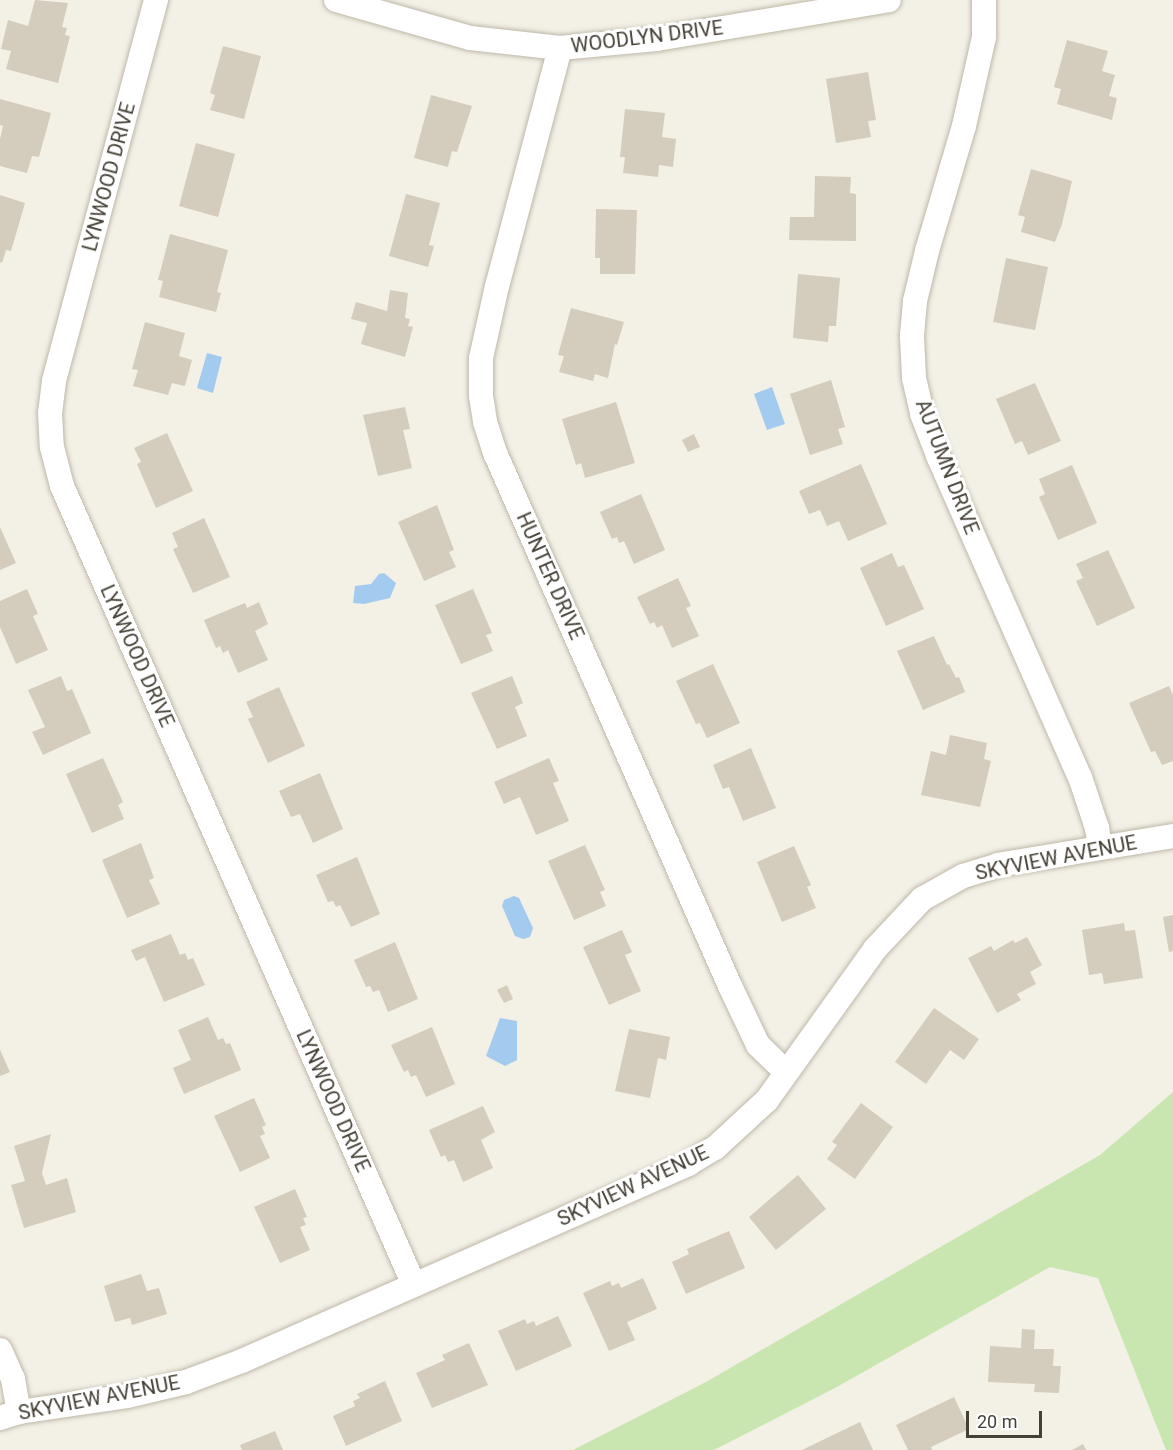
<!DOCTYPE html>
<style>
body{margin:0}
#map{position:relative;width:1173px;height:1450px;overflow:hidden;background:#f3f0e6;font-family:Roboto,sans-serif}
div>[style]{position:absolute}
.green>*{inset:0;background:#cae6b0}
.water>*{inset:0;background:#a3cbef}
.building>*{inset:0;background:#d4ccbc}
.roads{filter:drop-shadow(0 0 2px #beb8a9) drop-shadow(0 0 2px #beb8a9)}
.minor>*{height:24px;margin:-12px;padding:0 12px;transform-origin:12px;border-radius:12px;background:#fff}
span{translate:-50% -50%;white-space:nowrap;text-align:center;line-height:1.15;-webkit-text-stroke:6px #fff;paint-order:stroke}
.street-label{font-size:20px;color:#454036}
.scale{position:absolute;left:966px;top:1411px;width:76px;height:27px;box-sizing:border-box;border:3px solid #454036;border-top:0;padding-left:8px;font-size:18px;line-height:21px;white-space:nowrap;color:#454036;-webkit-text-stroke:4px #fff;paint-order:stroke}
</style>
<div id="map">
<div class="green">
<i style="clip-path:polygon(1173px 1092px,1173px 1450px,1166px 1450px,1098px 1278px,1050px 1267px,835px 1388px,714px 1450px,573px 1450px,706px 1382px,1100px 1155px)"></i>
</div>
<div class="water">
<i style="clip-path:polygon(207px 353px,222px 357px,213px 393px,197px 388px)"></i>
<i style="clip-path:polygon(772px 387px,785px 424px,767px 430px,754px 394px)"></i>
<i style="clip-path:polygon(384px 573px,396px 583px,390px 598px,364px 604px,353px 603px,355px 586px,371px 584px,379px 574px)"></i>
<i style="clip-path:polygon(514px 896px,519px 898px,533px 928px,530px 937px,523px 939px,515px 936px,502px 906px,504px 900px)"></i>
<i style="clip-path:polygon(500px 1018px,517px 1021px,517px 1060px,505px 1066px,486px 1056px)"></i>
</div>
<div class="building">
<i style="clip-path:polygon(35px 0,68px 3px,62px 27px,67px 28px,65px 35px,70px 36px,58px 83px,6px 69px,11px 51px,1px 49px,8px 20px,28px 26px)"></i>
<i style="clip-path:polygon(1067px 40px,1108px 51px,1102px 71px,1115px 75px,1109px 96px,1117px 98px,1112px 120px,1057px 104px,1061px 89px,1054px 87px)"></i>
<i style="clip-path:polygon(223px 46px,261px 56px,244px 119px,210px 110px,215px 95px,210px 93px)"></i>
<i style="clip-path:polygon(868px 72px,876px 120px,868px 121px,871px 137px,836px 143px,826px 79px)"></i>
<i style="clip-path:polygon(431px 95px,472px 106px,457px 152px,452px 151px,448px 167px,414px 158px)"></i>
<i style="clip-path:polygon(0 99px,51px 113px,39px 157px,32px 156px,27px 173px,0 166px,0 139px,3px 126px,0 125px)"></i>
<i style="clip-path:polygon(625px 109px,665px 113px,662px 137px,676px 139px,673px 167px,659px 165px,658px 177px,623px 173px,625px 157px,620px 157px)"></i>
<i style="clip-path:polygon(196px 143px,235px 154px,218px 217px,179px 206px)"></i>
<i style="clip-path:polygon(1031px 169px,1072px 181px,1062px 224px,1055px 242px,1021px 232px,1025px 217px,1018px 215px)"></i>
<i style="clip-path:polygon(815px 176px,851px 177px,850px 193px,856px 194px,856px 241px,789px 240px,790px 217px,814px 217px)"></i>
<i style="clip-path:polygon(406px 194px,440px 203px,429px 245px,434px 246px,428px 267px,389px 256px)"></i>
<i style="clip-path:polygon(0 195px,25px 203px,11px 251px,6px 250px,2px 263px,0 262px)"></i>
<i style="clip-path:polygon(596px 209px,637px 210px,635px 274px,600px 274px,600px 258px,595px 258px)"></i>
<i style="clip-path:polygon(170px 234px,228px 250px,217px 292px,221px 293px,216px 312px,159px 297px,163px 281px,158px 280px)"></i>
<i style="clip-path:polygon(1006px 258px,1048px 267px,1035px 330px,993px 322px)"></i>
<i style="clip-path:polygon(798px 274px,840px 278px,836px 326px,829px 326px,828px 342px,793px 338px)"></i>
<i style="clip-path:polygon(390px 290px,408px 293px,405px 318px,410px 319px,408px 326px,413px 327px,405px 357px,361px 344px,367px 323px,351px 319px,356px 302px,387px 311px)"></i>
<i style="clip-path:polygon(571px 308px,624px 322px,617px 345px,615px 344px,608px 378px,595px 374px,593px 381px,559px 372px,564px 356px,558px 355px)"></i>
<i style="clip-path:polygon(145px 322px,185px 333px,179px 356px,192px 360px,185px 386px,172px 383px,168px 395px,133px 386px,138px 370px,132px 369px)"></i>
<i style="clip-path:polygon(831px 380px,845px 427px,838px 429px,843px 444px,810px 455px,790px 394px)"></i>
<i style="clip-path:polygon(1035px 383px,1061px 441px,1028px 455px,1022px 441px,1015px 444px,996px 399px)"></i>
<i style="clip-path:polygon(616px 402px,635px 463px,585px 478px,581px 463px,576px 465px,562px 419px)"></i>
<i style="clip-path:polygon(405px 407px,410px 429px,403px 430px,412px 468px,378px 476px,363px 415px)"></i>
<i style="clip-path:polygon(167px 433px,193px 491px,156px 508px,137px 464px,141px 462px,134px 448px)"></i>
<i style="clip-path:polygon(694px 434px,700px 447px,688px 452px,682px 440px)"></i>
<i style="clip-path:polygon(861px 464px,887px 524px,848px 541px,839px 521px,827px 526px,820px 510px,809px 514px,799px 491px)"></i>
<i style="clip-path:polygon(1072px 465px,1097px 523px,1058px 540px,1039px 497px,1045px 494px,1039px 479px)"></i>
<i style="clip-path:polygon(641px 494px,665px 550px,634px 564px,624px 541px,619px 543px,617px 537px,612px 539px,600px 512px)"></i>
<i style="clip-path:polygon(437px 505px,454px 550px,449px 552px,456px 567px,424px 581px,398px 522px)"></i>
<i style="clip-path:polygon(204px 518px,230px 577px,193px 593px,173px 549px,178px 547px,172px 533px)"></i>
<i style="clip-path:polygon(0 527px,16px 563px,0 570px)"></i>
<i style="clip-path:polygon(1108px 550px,1135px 608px,1097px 626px,1076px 581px,1083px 578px,1076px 564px)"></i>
<i style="clip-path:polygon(892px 553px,898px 567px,904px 565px,924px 609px,886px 626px,860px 568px)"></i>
<i style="clip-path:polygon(678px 578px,691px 606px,686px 608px,699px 636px,672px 648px,662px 625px,657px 628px,654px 622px,650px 624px,637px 597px)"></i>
<i style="clip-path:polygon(27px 589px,38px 614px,33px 616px,48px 650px,16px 664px,0 627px,0 601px)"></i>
<i style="clip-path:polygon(473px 589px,492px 633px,486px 635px,493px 651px,461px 664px,435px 605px)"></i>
<i style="clip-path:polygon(259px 602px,268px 624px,255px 631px,268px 660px,238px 673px,228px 650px,223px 653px,220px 646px,216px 648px,204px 620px,245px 603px,247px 608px)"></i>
<i style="clip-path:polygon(934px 636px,947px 665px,949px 664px,956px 678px,959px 677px,965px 692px,923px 710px,897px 651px)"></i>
<i style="clip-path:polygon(713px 664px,740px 723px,707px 738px,700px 723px,696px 724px,676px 681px)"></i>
<i style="clip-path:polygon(61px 676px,67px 691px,72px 689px,91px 733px,43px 755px,32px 732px,45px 727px,28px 690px)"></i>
<i style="clip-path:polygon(512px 676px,523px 703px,515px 707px,527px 736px,497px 749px,471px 693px)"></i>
<i style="clip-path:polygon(1169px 686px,1173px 695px,1173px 761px,1162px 765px,1155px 751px,1151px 752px,1129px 703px)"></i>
<i style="clip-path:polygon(279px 687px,305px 746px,268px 763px,248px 719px,253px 717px,246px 702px)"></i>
<i style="clip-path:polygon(950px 735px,987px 743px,984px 759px,991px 761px,980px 807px,921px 795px,931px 751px,946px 755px)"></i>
<i style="clip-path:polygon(751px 748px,776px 808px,743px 821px,729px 787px,723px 789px,713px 765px)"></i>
<i style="clip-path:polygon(103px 758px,123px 802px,118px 805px,124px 819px,92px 833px,66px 774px)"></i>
<i style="clip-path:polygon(549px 758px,559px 781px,553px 783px,569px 821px,536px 835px,520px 797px,504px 804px,494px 782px)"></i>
<i style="clip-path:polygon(320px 773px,343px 829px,313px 843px,300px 814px,291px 817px,279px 791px)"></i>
<i style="clip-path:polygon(141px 843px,154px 878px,149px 880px,160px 904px,127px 918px,102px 860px)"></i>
<i style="clip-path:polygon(585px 845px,605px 890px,600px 892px,606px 906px,574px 920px,548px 861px)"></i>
<i style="clip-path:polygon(794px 846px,811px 885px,807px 887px,816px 908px,782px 922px,757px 862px)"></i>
<i style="clip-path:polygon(357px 857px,380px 914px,351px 927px,340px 905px,336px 907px,333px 901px,328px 902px,316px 875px)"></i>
<i style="clip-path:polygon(1173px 915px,1173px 951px,1169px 952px,1163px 917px)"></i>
<i style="clip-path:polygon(1124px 923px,1125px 931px,1135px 930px,1143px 978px,1104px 984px,1102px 973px,1089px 975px,1082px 930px)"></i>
<i style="clip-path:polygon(622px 930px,632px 952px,625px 955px,641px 991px,609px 1005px,583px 947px)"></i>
<i style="clip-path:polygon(171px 934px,180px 955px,185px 953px,188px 960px,193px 958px,205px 985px,164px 1002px,145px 957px,136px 961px,131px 950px)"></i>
<i style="clip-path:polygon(1027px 937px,1042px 965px,1030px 972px,1036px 984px,1017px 994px,1021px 1000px,997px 1013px,968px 958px,991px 946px,994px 951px,1013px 940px,1015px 943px)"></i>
<i style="clip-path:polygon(395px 942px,418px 999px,388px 1012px,379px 990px,373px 992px,370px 986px,366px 987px,354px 960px)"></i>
<i style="clip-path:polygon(507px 985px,513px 999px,504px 1003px,497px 990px)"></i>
<i style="clip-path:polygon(934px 1008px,979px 1039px,964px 1060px,950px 1050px,926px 1084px,895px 1062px)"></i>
<i style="clip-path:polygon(208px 1017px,218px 1040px,223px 1038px,226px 1044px,230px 1043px,241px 1070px,184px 1094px,173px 1068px,191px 1060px,178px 1030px)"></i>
<i style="clip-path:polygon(432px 1027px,455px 1084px,426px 1097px,416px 1075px,411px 1077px,408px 1070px,404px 1072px,391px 1045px)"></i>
<i style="clip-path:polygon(629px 1029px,670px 1037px,666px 1060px,658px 1058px,650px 1098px,615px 1091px)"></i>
<i style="clip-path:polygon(0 1050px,10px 1072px,0 1076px)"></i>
<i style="clip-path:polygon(254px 1098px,266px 1125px,262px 1127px,265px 1134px,260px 1136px,270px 1158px,240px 1172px,214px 1116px)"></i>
<i style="clip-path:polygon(861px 1103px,893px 1127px,855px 1179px,827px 1159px,837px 1145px,832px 1142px)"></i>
<i style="clip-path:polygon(483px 1106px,495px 1132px,481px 1140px,493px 1168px,463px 1182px,454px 1160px,448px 1162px,445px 1155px,441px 1157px,429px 1130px)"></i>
<i style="clip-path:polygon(51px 1134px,42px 1173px,46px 1185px,67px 1178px,76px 1212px,24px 1228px,11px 1185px,25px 1181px,14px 1146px)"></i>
<i style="clip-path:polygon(798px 1175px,826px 1209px,776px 1250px,749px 1217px)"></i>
<i style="clip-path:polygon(295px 1189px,307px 1217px,303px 1218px,306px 1225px,300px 1227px,310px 1250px,280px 1263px,254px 1207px)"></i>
<i style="clip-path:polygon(729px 1231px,745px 1268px,686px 1294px,672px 1262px,689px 1254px,687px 1249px)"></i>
<i style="clip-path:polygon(141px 1274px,147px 1291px,159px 1288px,167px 1314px,132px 1325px,130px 1318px,115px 1322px,104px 1286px)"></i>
<i style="clip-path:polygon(643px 1278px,657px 1309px,627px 1322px,635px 1340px,609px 1351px,583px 1293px,610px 1281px,612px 1286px,619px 1283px,621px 1288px)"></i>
<i style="clip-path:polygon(558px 1316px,572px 1346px,516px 1371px,498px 1331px,525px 1319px,527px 1324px,534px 1321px,536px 1326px)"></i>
<i style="clip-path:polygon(1022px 1329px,1035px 1330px,1034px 1349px,1054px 1349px,1053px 1366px,1061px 1366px,1059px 1393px,1034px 1392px,1035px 1384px,988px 1382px,990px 1346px,1021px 1348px)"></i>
<i style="clip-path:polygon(469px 1343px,488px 1385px,432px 1408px,416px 1373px,445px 1360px,442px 1355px)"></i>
<i style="clip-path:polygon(385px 1381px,402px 1421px,346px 1446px,333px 1416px,355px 1406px,353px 1401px,360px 1398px,357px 1394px)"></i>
<i style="clip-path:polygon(954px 1397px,969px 1429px,931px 1447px,932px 1450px,908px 1450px,896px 1425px)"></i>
<i style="clip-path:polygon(860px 1422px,873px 1450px,802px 1450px)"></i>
<i style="clip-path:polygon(275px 1431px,283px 1450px,242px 1450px,240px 1445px)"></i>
<i style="clip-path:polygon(1083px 1444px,1086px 1450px,1072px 1450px)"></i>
</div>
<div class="roads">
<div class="minor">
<i style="left:156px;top:0;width:394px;rotate:105deg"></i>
<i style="left:54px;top:381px;width:32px;rotate:97deg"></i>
<i style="left:50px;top:413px;width:34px;rotate:87deg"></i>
<i style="left:52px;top:447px;width:40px;rotate:75.6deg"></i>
<i style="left:62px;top:486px;width:873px;rotate:66.22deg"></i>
<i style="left:336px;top:0;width:139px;rotate:15.8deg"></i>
<i style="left:470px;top:38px;width:91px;rotate:6.3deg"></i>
<i style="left:560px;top:48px;width:97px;rotate:-5.3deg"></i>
<i style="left:657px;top:39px;width:235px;rotate:-9.5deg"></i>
<i style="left:984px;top:0;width:37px;rotate:90deg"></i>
<i style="left:984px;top:37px;width:91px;rotate:102.7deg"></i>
<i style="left:964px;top:126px;width:130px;rotate:106.5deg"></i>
<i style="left:927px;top:251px;width:51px;rotate:103.5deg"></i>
<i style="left:915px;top:301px;width:36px;rotate:95deg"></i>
<i style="left:912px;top:337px;width:41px;rotate:87.2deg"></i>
<i style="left:914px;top:378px;width:37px;rotate:77deg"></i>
<i style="left:922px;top:414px;width:47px;rotate:68.9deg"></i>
<i style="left:939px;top:458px;width:349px;rotate:66.2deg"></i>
<i style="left:1080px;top:777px;width:54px;rotate:71.6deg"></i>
<i style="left:1097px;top:828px;width:19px;rotate:81deg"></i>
<i style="left:560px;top:48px;width:246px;rotate:104.8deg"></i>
<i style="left:497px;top:286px;width:74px;rotate:102.5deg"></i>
<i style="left:481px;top:358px;width:38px;rotate:90deg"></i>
<i style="left:481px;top:396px;width:26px;rotate:81deg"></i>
<i style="left:485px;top:422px;width:35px;rotate:72deg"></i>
<i style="left:496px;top:455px;width:580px;rotate:66.22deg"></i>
<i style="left:730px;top:986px;width:65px;rotate:64.6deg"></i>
<i style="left:758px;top:1045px;width:39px;rotate:44deg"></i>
<i style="left:0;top:1350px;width:32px;rotate:66deg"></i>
<i style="left:13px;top:1379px;width:34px;rotate:80deg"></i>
<i style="left:0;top:1418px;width:20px;rotate:-18deg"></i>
<i style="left:19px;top:1412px;width:109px;rotate:-8.4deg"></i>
<i style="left:127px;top:1396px;width:61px;rotate:-13.3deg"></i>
<i style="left:186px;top:1382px;width:60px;rotate:-20.6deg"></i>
<i style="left:242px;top:1361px;width:488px;rotate:-23.8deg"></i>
<i style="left:688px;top:1164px;width:31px;rotate:-31deg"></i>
<i style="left:715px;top:1148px;width:71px;rotate:-42.7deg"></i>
<i style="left:767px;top:1100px;width:186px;rotate:-54.4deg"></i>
<i style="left:875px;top:949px;width:69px;rotate:-46.8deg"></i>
<i style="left:922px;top:899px;width:47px;rotate:-29.3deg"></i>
<i style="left:963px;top:876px;width:37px;rotate:-17deg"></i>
<i style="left:998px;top:865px;width:177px;rotate:-9.4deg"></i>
</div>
</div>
<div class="street-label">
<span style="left:647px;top:37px;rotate:-7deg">WOODLYN DRIVE</span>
<span style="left:109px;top:177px;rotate:-75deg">LYNWOOD DRIVE</span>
<span style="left:947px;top:467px;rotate:69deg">AUTUMN DRIVE</span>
<span style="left:550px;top:576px;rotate:66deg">HUNTER DRIVE</span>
<span style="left:137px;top:656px;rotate:66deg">LYNWOOD DRIVE</span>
<span style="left:1056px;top:858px;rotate:-11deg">SKYVIEW AVENUE</span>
<span style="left:333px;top:1101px;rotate:66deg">LYNWOOD DRIVE</span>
<span style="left:633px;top:1186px;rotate:-25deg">SKYVIEW AVENUE</span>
<span style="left:99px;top:1398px;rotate:-11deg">SKYVIEW AVENUE</span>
</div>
<div class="scale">20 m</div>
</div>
